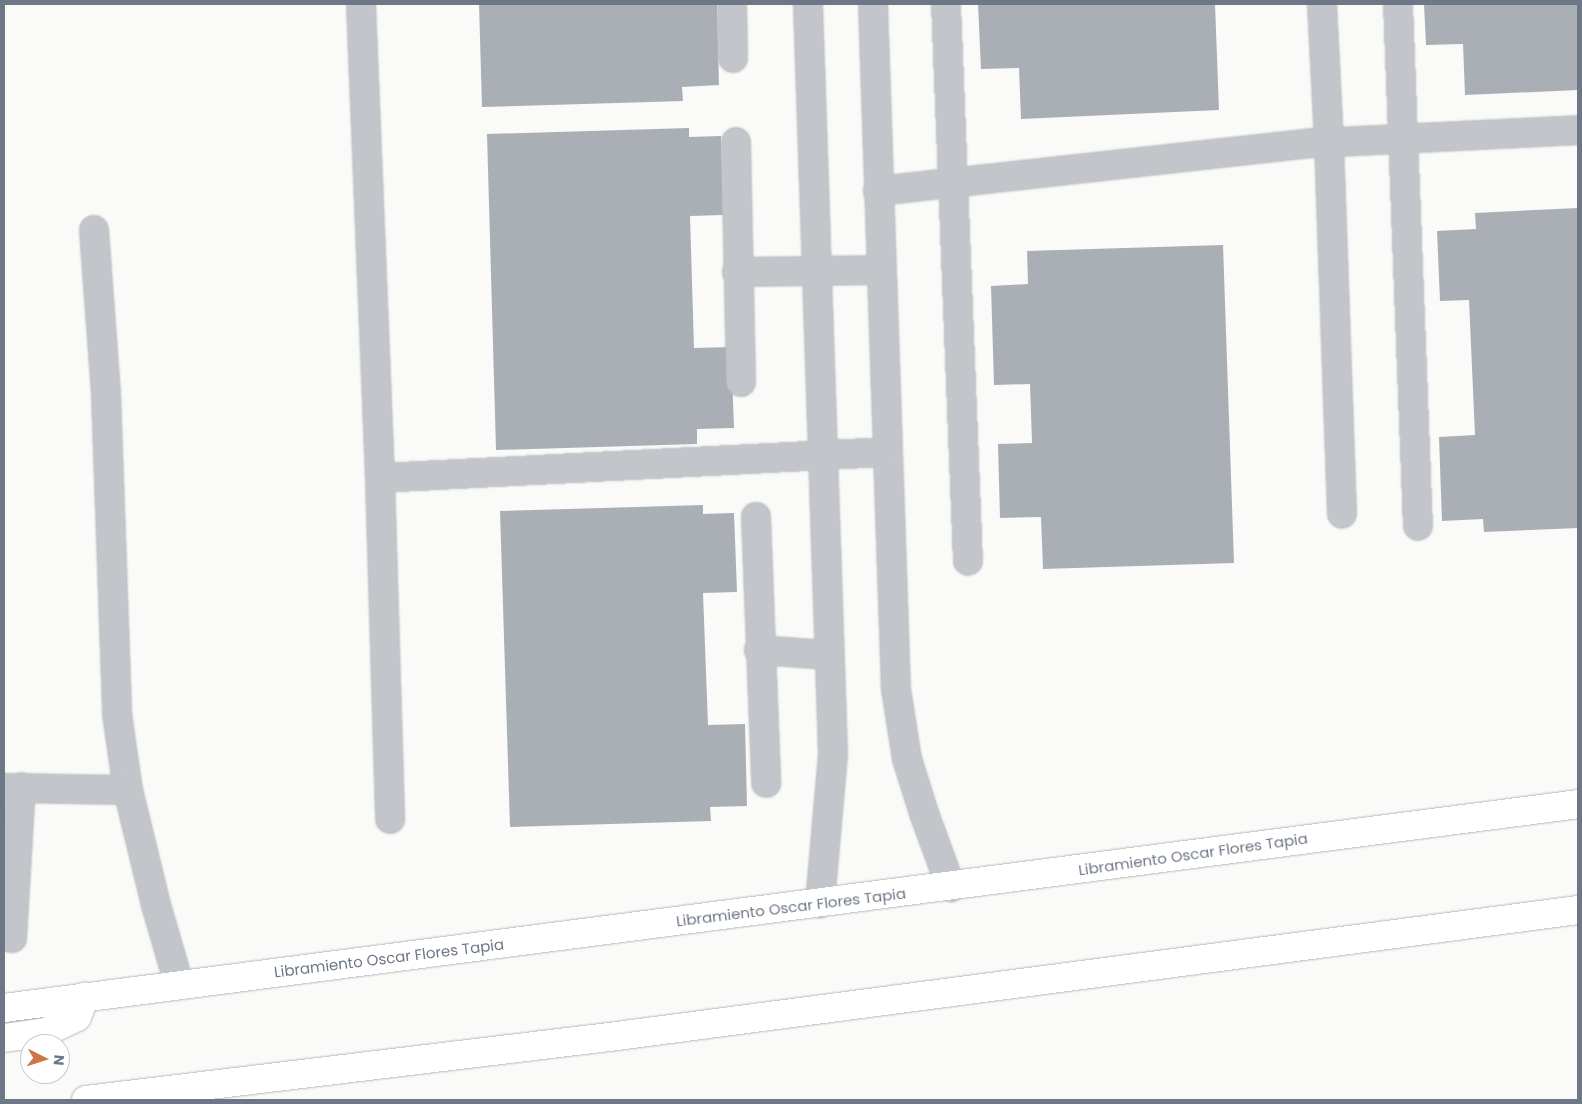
<!DOCTYPE html>
<style>
body{margin:0}
#map{position:relative;width:1582px;height:1104px;overflow:hidden;background:#fafaf8;font-family:Poppins,sans-serif}
div>[style]{position:absolute}
.building>*{inset:0;background:#aaafb6}
.roads{filter:drop-shadow(0 0 1px #b6b8bc) drop-shadow(0 0 1px #b6b8bc)}
.minor>*{height:28px;margin:-14px;padding:0 14px;transform-origin:14px;border-radius:14px;background:#c2c5c9}
.highway>*{height:28px;margin:-14px;padding:0 14px;transform-origin:14px;border-radius:14px;background:#fff}
span{translate:-50% -50%;white-space:nowrap;text-align:center;line-height:1.15;-webkit-text-stroke:5px #fff;paint-order:stroke}
.street-label{font-size:15px;color:#6d7785}
.frame{position:absolute;inset:0;border:5px solid #6d7785;pointer-events:none}
.north{position:absolute;left:20px;top:1034px;width:50px;height:50px;box-sizing:border-box;background:#fff;border:1px solid #c5c9ce;border-radius:50%;rotate:95deg;font-size:14px;font-weight:700;line-height:20px;text-align:center;color:#6d7785}
.north::after{content:'';display:block;margin:auto;width:18px;height:22px;background:#ce7544;clip-path:polygon(50% 0,100% 100%,50% 72%,0 100%)}
</style>
<div id="map">
<div class="building">
<i style="clip-path:polygon(479px 4px,717px 4px,719px 85px,682px 87px,683px 101px,482px 107px)"></i>
<i style="clip-path:polygon(978px 4px,1215px 4px,1219px 110px,1021px 119px,1019px 68px,981px 69px)"></i>
<i style="clip-path:polygon(1424px 4px,1578px 4px,1578px 90px,1465px 95px,1463px 44px,1426px 45px)"></i>
<i style="clip-path:polygon(689px 128px,689px 137px,721px 136px,723px 215px,690px 216px,694px 348px,731px 347px,734px 428px,697px 429px,697px 444px,496px 450px,487px 134px)"></i>
<i style="clip-path:polygon(1578px 208px,1578px 528px,1484px 532px,1483px 519px,1442px 521px,1439px 437px,1475px 435px,1469px 300px,1440px 301px,1437px 231px,1476px 229px,1475px 213px)"></i>
<i style="clip-path:polygon(1223px 245px,1234px 563px,1043px 569px,1041px 517px,1000px 518px,998px 444px,1032px 443px,1030px 384px,994px 385px,991px 286px,1028px 284px,1027px 251px)"></i>
<i style="clip-path:polygon(703px 505px,703px 514px,734px 513px,737px 592px,703px 593px,708px 725px,745px 724px,747px 806px,710px 807px,711px 821px,510px 827px,500px 511px)"></i>
</div>
<div class="roads">
<div class="minor">
<i style="left:361px;top:4px;width:474px;rotate:87.7deg"></i>
<i style="left:380px;top:478px;width:341px;rotate:88.3deg"></i>
<i style="left:732px;top:4px;width:54px;rotate:88.9deg"></i>
<i style="left:808px;top:4px;width:750px;rotate:88.09deg"></i>
<i style="left:833px;top:754px;width:150px;rotate:95deg"></i>
<i style="left:873px;top:4px;width:685px;rotate:88.08deg"></i>
<i style="left:896px;top:689px;width:71px;rotate:81.1deg"></i>
<i style="left:907px;top:759px;width:60px;rotate:72.5deg"></i>
<i style="left:925px;top:816px;width:76px;rotate:69.9deg"></i>
<i style="left:946px;top:4px;width:557px;rotate:87.74deg"></i>
<i style="left:1322px;top:4px;width:138px;rotate:87.1deg"></i>
<i style="left:1329px;top:142px;width:372px;rotate:88deg"></i>
<i style="left:1398px;top:4px;width:522px;rotate:87.81deg"></i>
<i style="left:736px;top:142px;width:240px;rotate:88.8deg"></i>
<i style="left:878px;top:191px;width:440px;rotate:-6.3deg"></i>
<i style="left:1315px;top:143px;width:263px;rotate:-2.8deg"></i>
<i style="left:94px;top:230px;width:164px;rotate:85.8deg"></i>
<i style="left:106px;top:394px;width:320px;rotate:88deg"></i>
<i style="left:117px;top:714px;width:77px;rotate:81.8deg"></i>
<i style="left:128px;top:790px;width:118px;rotate:76.3deg"></i>
<i style="left:156px;top:905px;width:82px;rotate:73.8deg"></i>
<i style="left:737px;top:272px;width:144px;rotate:-0.8deg"></i>
<i style="left:380px;top:478px;width:508px;rotate:-2.94deg"></i>
<i style="left:756px;top:517px;width:266px;rotate:87.8deg"></i>
<i style="left:759px;top:650px;width:69px;rotate:4.1deg"></i>
<i style="left:4px;top:788px;width:124px;rotate:0.9deg"></i>
<i style="left:12px;top:938px;width:151px;rotate:-86.6deg"></i>
</div>
<div class="highway">
<i style="left:4px;top:1008px;width:1587px;rotate:-7.38deg"></i>
<i style="left:4px;top:1038px;width:42px;rotate:-8.1deg"></i>
<i style="left:46px;top:1032px;width:34px;rotate:-26deg"></i>
<i style="left:77px;top:1017px;width:22px;rotate:-69deg"></i>
<i style="left:86px;top:1100px;width:535px;rotate:-6.87deg"></i>
<i style="left:617px;top:1036px;width:969px;rotate:-7.47deg"></i>
</div>
</div>
<div class="street-label">
<span style="left:1193px;top:854px;rotate:-8deg">Libramiento Oscar Flores Tapia</span>
<span style="left:791px;top:907px;rotate:-7deg">Libramiento Oscar Flores Tapia</span>
<span style="left:389px;top:958px;rotate:-7deg">Libramiento Oscar Flores Tapia</span>
</div>
<div class="frame"></div>
<div class="north">N</div>
</div>
